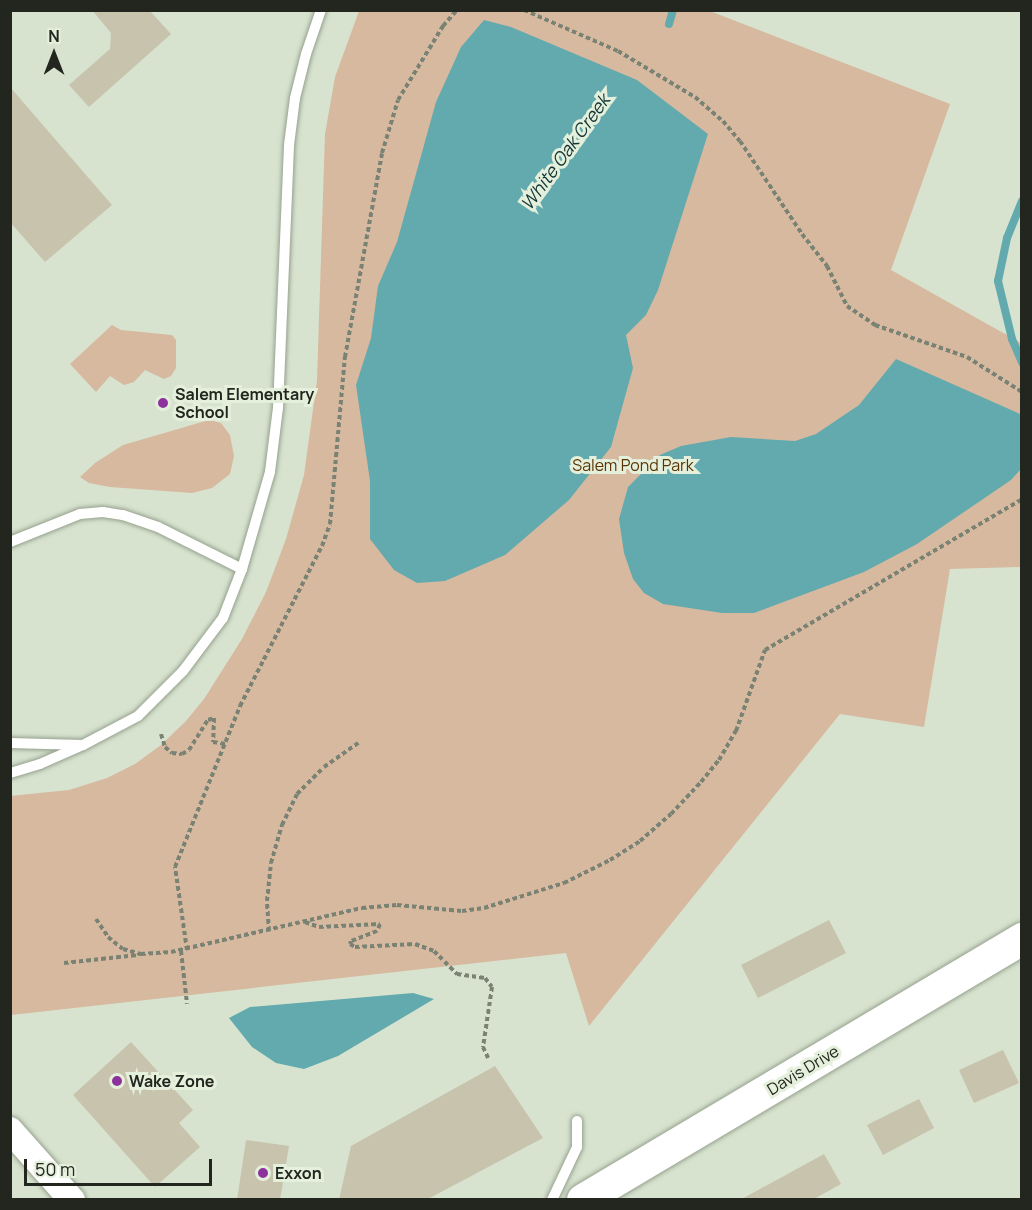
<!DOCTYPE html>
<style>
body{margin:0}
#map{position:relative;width:1032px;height:1210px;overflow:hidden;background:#d7e3cf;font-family:Manrope,sans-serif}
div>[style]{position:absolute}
.green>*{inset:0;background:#d6b99f}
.water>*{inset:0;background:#63aaae}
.stream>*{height:8px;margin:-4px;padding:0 4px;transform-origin:4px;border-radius:4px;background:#63aaae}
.building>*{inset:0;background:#c7c3ad}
.path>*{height:4px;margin-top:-2px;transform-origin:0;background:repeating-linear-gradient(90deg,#7a8274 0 4.5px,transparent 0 7.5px)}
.roads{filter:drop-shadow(0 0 2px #96a18e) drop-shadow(0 0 2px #96a18e)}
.service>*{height:10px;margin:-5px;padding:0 5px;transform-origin:5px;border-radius:5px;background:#fff}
.tertiary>*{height:26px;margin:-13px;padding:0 13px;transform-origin:13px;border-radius:13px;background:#fff}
.primary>*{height:32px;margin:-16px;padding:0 16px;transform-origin:16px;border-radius:16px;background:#fff}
.dots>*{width:16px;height:16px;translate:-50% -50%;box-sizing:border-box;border:3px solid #e5f0dc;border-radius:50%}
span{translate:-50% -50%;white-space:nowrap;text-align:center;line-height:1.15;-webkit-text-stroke:6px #e5f0dc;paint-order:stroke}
.poi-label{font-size:16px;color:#22261e;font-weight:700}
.left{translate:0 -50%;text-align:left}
.park-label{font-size:16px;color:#5c3402}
.street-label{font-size:16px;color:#22261e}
.water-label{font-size:18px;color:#103436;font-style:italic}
.frame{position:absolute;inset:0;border:12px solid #22261e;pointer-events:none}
.north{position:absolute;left:24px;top:24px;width:60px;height:60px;-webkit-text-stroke:4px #e5f0dc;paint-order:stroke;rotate:0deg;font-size:16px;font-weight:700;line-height:24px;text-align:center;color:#22261e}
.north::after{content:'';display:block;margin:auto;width:21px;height:27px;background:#22261e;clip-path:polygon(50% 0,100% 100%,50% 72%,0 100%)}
.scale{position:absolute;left:24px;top:1159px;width:188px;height:27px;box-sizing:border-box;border:3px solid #22261e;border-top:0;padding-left:8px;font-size:18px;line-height:21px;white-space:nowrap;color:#22261e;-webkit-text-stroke:4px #e5f0dc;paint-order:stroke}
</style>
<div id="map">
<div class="green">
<i style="clip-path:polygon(359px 11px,710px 11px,950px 104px,891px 270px,1021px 343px,1021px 567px,950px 569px,924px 727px,840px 714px,589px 1026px,566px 953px,11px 1015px,10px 796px,69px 790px,107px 778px,135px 764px,161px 745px,186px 721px,204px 699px,242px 639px,266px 592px,286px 539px,304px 475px,317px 380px,325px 134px,335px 77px)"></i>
<i style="clip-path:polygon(112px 325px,121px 330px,172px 335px,176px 340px,176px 368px,171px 376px,164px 379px,145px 370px,134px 382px,124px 385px,110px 376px,96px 392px,70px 364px)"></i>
<i style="clip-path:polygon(209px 420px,221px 423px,230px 435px,234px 456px,230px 474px,212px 488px,192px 493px,110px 487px,89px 483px,80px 477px,95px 463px,123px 445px)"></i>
</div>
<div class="water">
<i style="clip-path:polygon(484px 20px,511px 27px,637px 80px,708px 134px,658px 290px,646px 315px,626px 335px,633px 368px,611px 447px,569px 500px,505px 555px,445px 581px,417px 583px,394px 570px,370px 539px,370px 481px,356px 385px,371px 338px,378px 286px,397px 242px,436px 102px,461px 47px)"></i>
<i style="clip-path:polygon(896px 359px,1020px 414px,1021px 469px,1011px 480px,917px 544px,864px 572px,754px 613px,722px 613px,663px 604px,644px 593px,633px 579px,624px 553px,619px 519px,628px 487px,660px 455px,681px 446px,731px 437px,795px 441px,816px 434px,859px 405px)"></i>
<i style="clip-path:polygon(413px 993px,434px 999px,338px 1056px,304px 1069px,276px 1063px,252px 1047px,229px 1018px,250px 1007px)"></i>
</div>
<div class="stream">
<i style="left:669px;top:24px;width:15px;rotate:-74deg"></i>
<i style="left:1022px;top:201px;width:40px;rotate:112deg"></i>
<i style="left:1007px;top:238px;width:44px;rotate:101.8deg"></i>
<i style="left:998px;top:281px;width:60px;rotate:76.4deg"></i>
<i style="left:1012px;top:339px;width:26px;rotate:67deg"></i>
</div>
<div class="building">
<i style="clip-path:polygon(92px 10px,149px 10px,171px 34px,89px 107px,69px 85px,110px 49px,111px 33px)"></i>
<i style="clip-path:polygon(10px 87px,112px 205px,45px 262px,10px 222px)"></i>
<i style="clip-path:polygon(829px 920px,846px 953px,758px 998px,741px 965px)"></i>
<i style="clip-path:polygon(131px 1042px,193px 1110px,179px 1123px,200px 1147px,155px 1187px,73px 1095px)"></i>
<i style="clip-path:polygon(1003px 1050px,1019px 1083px,974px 1103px,959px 1070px)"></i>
<i style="clip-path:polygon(495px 1066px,543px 1138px,426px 1200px,339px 1200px,351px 1146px)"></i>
<i style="clip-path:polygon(919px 1099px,934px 1128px,883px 1155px,867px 1125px)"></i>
<i style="clip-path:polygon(246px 1140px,289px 1146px,280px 1200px,237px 1200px)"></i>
<i style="clip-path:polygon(824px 1154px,841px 1184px,812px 1200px,740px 1200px)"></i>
</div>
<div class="path">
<i style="left:524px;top:10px;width:103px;rotate:23.6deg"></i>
<i style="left:618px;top:51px;width:90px;rotate:30.9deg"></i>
<i style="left:695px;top:97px;width:37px;rotate:41deg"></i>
<i style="left:723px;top:121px;width:26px;rotate:50deg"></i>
<i style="left:740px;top:141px;width:112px;rotate:56.3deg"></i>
<i style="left:802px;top:234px;width:41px;rotate:52deg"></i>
<i style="left:827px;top:266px;width:45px;rotate:63.4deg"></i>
<i style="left:847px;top:306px;width:34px;rotate:34deg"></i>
<i style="left:875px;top:325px;width:97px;rotate:19.2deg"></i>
<i style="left:967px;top:357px;width:65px;rotate:32.5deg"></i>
<i style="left:161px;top:734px;width:14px;rotate:73deg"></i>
<i style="left:165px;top:747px;width:9px;rotate:41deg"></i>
<i style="left:172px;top:753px;width:10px;rotate:6deg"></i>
<i style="left:182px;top:754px;width:8px;rotate:-30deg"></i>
<i style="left:189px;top:750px;width:36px;rotate:-58deg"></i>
<i style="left:208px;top:720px;width:6px;rotate:-18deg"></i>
<i style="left:214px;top:718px;width:24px;rotate:92deg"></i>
<i style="left:213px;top:742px;width:13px;rotate:9deg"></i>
<i style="left:96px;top:919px;width:22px;rotate:56deg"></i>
<i style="left:108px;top:937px;width:19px;rotate:39deg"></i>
<i style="left:123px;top:949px;width:19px;rotate:16deg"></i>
<i style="left:141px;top:954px;width:30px;rotate:-4deg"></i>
<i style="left:171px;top:952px;width:196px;rotate:-13deg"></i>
<i style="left:362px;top:908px;width:35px;rotate:-5deg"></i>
<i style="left:397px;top:905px;width:65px;rotate:5.3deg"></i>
<i style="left:462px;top:911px;width:22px;rotate:-8deg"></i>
<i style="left:484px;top:908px;width:84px;rotate:-17.4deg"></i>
<i style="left:564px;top:883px;width:51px;rotate:-26.6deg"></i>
<i style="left:610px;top:860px;width:36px;rotate:-32deg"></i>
<i style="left:640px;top:841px;width:41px;rotate:-41.1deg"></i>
<i style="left:671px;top:814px;width:44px;rotate:-46.8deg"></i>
<i style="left:701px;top:782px;width:28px;rotate:-51deg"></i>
<i style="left:719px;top:760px;width:34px;rotate:-60deg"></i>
<i style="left:736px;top:731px;width:86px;rotate:-70.3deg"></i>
<i style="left:765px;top:650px;width:298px;rotate:-30.4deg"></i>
<i style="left:305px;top:922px;width:15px;rotate:20deg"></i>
<i style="left:319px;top:927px;width:61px;rotate:-2.8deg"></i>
<i style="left:380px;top:924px;width:8px;rotate:113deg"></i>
<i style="left:377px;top:931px;width:28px;rotate:159deg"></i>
<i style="left:351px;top:941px;width:3px;rotate:108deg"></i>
<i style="left:350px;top:944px;width:6px;rotate:31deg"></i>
<i style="left:355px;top:947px;width:60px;rotate:-2.9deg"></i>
<i style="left:415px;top:944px;width:20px;rotate:20deg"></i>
<i style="left:434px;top:951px;width:33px;rotate:45deg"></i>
<i style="left:457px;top:974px;width:28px;rotate:8deg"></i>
<i style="left:485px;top:978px;width:11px;rotate:52deg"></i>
<i style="left:492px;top:987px;width:61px;rotate:98.5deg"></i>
<i style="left:483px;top:1047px;width:14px;rotate:65deg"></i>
<i style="left:269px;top:931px;width:30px;rotate:-94deg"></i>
<i style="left:267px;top:901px;width:38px;rotate:-84deg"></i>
<i style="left:271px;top:863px;width:40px;rotate:-74deg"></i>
<i style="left:282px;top:825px;width:34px;rotate:-64deg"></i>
<i style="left:297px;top:794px;width:38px;rotate:-45deg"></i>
<i style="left:324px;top:767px;width:42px;rotate:-35.2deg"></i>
<i style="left:187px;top:950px;width:84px;rotate:-98.2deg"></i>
<i style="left:175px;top:867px;width:174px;rotate:-68deg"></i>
<i style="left:240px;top:706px;width:180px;rotate:-62.9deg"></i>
<i style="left:322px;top:546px;width:23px;rotate:-70deg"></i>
<i style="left:330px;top:524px;width:168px;rotate:-84.9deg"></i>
<i style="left:345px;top:357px;width:207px;rotate:-79.7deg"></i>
<i style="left:382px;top:153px;width:55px;rotate:-73.2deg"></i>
<i style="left:398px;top:100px;width:87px;rotate:-58.7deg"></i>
<i style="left:443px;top:26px;width:21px;rotate:-49deg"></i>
<i style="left:181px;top:951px;width:53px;rotate:83.5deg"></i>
<i style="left:64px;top:963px;width:74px;rotate:-6.2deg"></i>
</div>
<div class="roads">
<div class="service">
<i style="left:10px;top:542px;width:75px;rotate:-21.8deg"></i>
<i style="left:80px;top:514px;width:23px;rotate:-5deg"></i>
<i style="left:103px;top:512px;width:20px;rotate:9deg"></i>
<i style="left:123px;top:515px;width:37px;rotate:19deg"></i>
<i style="left:158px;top:527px;width:94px;rotate:26.6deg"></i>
<i style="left:10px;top:743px;width:73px;rotate:1.6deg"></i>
<i style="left:83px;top:745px;width:47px;rotate:156.2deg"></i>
<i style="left:40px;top:764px;width:31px;rotate:163deg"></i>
<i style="left:83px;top:745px;width:62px;rotate:-27.8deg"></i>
<i style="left:138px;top:716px;width:64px;rotate:-45deg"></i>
<i style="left:183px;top:671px;width:66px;rotate:-53deg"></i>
<i style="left:223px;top:618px;width:53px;rotate:-68.8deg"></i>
<i style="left:242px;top:569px;width:101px;rotate:-73.9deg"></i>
<i style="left:270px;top:472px;width:64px;rotate:-82.9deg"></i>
<i style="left:278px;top:408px;width:263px;rotate:-87.6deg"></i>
<i style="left:289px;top:145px;width:47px;rotate:-82.7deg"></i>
<i style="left:295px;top:98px;width:45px;rotate:-76deg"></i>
<i style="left:306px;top:54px;width:46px;rotate:-71.2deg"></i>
<i style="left:552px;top:1200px;width:59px;rotate:-64.7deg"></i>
<i style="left:577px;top:1147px;width:26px;rotate:-90deg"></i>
</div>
<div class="tertiary">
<i style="left:10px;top:1130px;width:94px;rotate:48.5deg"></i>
</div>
<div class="primary">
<i style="left:583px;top:1200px;width:511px;rotate:-30.73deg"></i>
</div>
</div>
<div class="dots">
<i style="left:163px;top:403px;background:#8d329d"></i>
<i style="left:117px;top:1081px;background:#8d329d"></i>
<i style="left:263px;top:1173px;background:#8d329d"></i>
</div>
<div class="poi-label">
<span class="left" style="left:175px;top:403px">Salem Elementary<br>School</span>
<span class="left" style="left:129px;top:1081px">Wake Zone</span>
<span class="left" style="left:275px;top:1173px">Exxon</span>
</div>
<div class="park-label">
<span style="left:633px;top:465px">Salem Pond Park</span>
</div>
<div class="street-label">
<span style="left:803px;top:1070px;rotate:-31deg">Davis Drive</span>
</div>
<div class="water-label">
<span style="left:565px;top:152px;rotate:-54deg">White Oak Creek</span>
</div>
<div class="frame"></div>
<div class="north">N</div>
<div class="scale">50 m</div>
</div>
